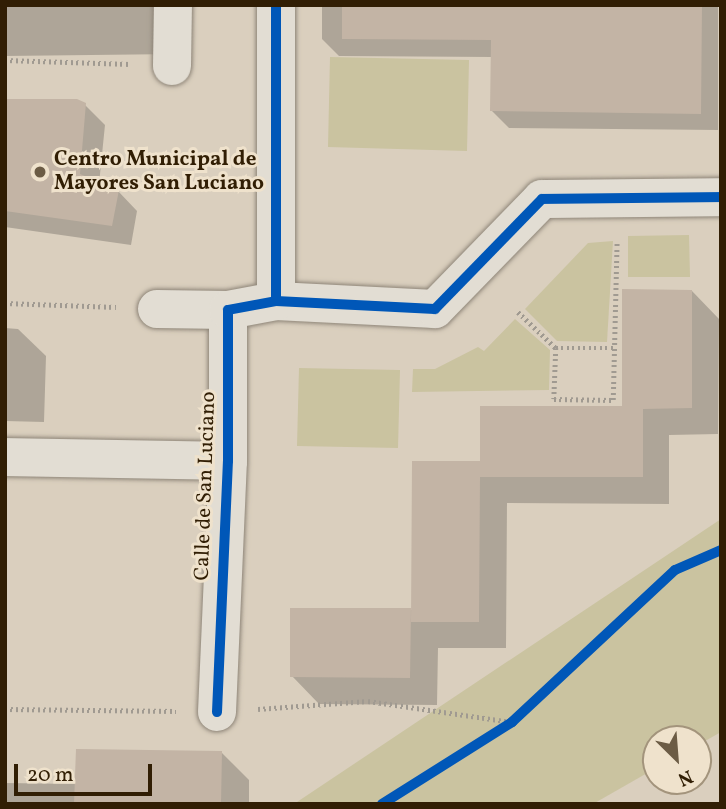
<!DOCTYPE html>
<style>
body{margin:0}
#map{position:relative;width:726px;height:809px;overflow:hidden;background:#dacfbe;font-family:Vollkorn,serif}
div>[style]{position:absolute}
.green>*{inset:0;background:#cac3a0}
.shadow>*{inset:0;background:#0003}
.building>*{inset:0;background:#c3b4a5}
.path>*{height:4.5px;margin-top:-2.25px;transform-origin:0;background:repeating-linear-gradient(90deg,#a09a91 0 2px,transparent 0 5.5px)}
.roads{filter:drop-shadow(0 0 2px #8e8578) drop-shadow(0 0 2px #8e8578)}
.minor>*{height:38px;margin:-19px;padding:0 19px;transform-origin:19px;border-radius:19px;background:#e2ddd3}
.cycleway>*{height:10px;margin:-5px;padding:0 5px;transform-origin:5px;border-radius:5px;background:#0057b8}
.dots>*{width:19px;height:19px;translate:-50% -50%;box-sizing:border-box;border:4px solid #efe2cc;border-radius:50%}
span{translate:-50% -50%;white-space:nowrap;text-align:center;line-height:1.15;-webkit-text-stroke:6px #efe2cc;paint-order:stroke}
.poi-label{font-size:21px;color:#311e04;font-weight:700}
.left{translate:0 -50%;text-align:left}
.street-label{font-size:21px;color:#311e04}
.frame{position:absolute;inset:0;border:7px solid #311e04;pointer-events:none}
.north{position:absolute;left:642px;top:725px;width:70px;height:70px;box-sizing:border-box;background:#efe2cc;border:2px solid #a3947c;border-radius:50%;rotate:155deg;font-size:19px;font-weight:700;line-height:28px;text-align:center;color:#311e04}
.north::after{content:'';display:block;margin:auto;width:24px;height:32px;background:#6c5c45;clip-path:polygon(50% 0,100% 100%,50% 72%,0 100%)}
.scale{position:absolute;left:14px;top:764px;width:138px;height:32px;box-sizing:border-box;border:4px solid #311e04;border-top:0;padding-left:9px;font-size:21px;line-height:24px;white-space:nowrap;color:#311e04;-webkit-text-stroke:5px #efe2cc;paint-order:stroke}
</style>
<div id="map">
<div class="green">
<i style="clip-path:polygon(330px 57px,469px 60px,467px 151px,328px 147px)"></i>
<i style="clip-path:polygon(689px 235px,690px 277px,628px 277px,628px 236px)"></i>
<i style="clip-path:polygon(613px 241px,607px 342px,557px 341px,525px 309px,588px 243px)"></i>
<i style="clip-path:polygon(515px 319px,550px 350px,549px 390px,412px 392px,413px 369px,435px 369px,478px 347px,484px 351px)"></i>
<i style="clip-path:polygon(299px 368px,400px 370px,398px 448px,297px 446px)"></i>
<i style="clip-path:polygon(721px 519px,721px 732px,698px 745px,698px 739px,656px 739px,656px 768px,593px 804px,294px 804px)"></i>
</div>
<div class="shadow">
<i style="clip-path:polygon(5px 5px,179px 5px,178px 54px,5px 56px)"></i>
<i style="clip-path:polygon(322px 5px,718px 5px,718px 130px,509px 128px,492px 111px,492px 57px,339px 56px,322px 39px)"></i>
<i style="clip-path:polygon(5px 101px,85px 105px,105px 125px,99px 184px,118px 191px,137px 211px,131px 245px,5px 227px)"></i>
<i style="clip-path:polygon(692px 291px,719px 319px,718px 434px,669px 435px,669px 504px,507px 503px,506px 648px,438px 648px,437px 705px,319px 704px,292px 676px,292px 609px,413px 610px,481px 463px,624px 408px)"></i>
<i style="clip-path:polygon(5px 328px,18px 329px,46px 356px,44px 422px,5px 421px)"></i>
<i style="clip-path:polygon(222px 753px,249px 780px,249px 804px,5px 804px,5px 783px,76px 784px)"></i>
</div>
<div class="building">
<i style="clip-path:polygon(342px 5px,702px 5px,701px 114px,490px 111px,491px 40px,342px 39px)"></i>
<i style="clip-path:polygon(5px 99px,77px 99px,86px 103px,80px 174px,119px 190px,112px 226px,5px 211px)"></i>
<i style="clip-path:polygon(622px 289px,692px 290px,692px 408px,643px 409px,643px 477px,480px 477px,479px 622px,411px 622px,412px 461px,480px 461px,480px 406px,622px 406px)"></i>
<i style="clip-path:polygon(290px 608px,411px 608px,410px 678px,290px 677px)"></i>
<i style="clip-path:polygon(76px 749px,222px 751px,221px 804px,74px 804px)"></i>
</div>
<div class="path">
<i style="left:5px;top:60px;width:125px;rotate:1.8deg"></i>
<i style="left:5px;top:303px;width:111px;rotate:2.1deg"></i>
<i style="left:518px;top:312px;width:52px;rotate:43.5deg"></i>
<i style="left:556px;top:348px;width:51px;rotate:92.2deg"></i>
<i style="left:554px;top:399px;width:59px;rotate:1deg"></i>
<i style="left:613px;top:400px;width:159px;rotate:-88.6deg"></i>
<i style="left:556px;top:348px;width:57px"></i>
<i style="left:5px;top:709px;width:171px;rotate:0.7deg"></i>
<i style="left:258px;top:709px;width:110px;rotate:-4.2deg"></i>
<i style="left:368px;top:701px;width:146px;rotate:8.3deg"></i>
</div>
<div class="roads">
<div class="minor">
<i style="left:172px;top:66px;width:61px;rotate:-89.1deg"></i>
<i style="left:276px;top:301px;width:159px;rotate:2.9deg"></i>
<i style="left:435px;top:309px;width:153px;rotate:-45.8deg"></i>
<i style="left:542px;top:199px;width:179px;rotate:-0.6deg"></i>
<i style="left:157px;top:309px;width:71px;rotate:0.8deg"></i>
<i style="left:5px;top:457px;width:223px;rotate:1deg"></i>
<i style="left:217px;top:712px;width:251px;rotate:-87.5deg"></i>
<i style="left:228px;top:461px;width:151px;rotate:-90deg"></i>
<i style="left:228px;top:310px;width:49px;rotate:-10.6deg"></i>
<i style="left:276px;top:301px;width:296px;rotate:-90deg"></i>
</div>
</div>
<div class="cycleway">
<i style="left:276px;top:301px;width:159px;rotate:2.9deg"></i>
<i style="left:435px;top:309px;width:153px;rotate:-45.8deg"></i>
<i style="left:542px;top:199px;width:179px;rotate:-0.6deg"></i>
<i style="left:217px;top:712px;width:251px;rotate:-87.5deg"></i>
<i style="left:228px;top:461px;width:151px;rotate:-90deg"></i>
<i style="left:228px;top:310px;width:49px;rotate:-10.6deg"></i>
<i style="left:276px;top:301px;width:296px;rotate:-90deg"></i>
<i style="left:382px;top:804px;width:154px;rotate:-32.2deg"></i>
<i style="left:512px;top:722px;width:223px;rotate:-43deg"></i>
<i style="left:675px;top:570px;width:50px;rotate:-23.5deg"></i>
</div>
<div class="dots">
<i style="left:40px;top:172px;background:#6c5c45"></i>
</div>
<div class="poi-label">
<span class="left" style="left:54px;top:172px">Centro Municipal de<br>Mayores San Luciano</span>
</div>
<div class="street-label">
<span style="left:206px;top:486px;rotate:-88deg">Calle de San Luciano</span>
</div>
<div class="frame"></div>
<div class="north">N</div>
<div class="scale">20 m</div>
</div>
